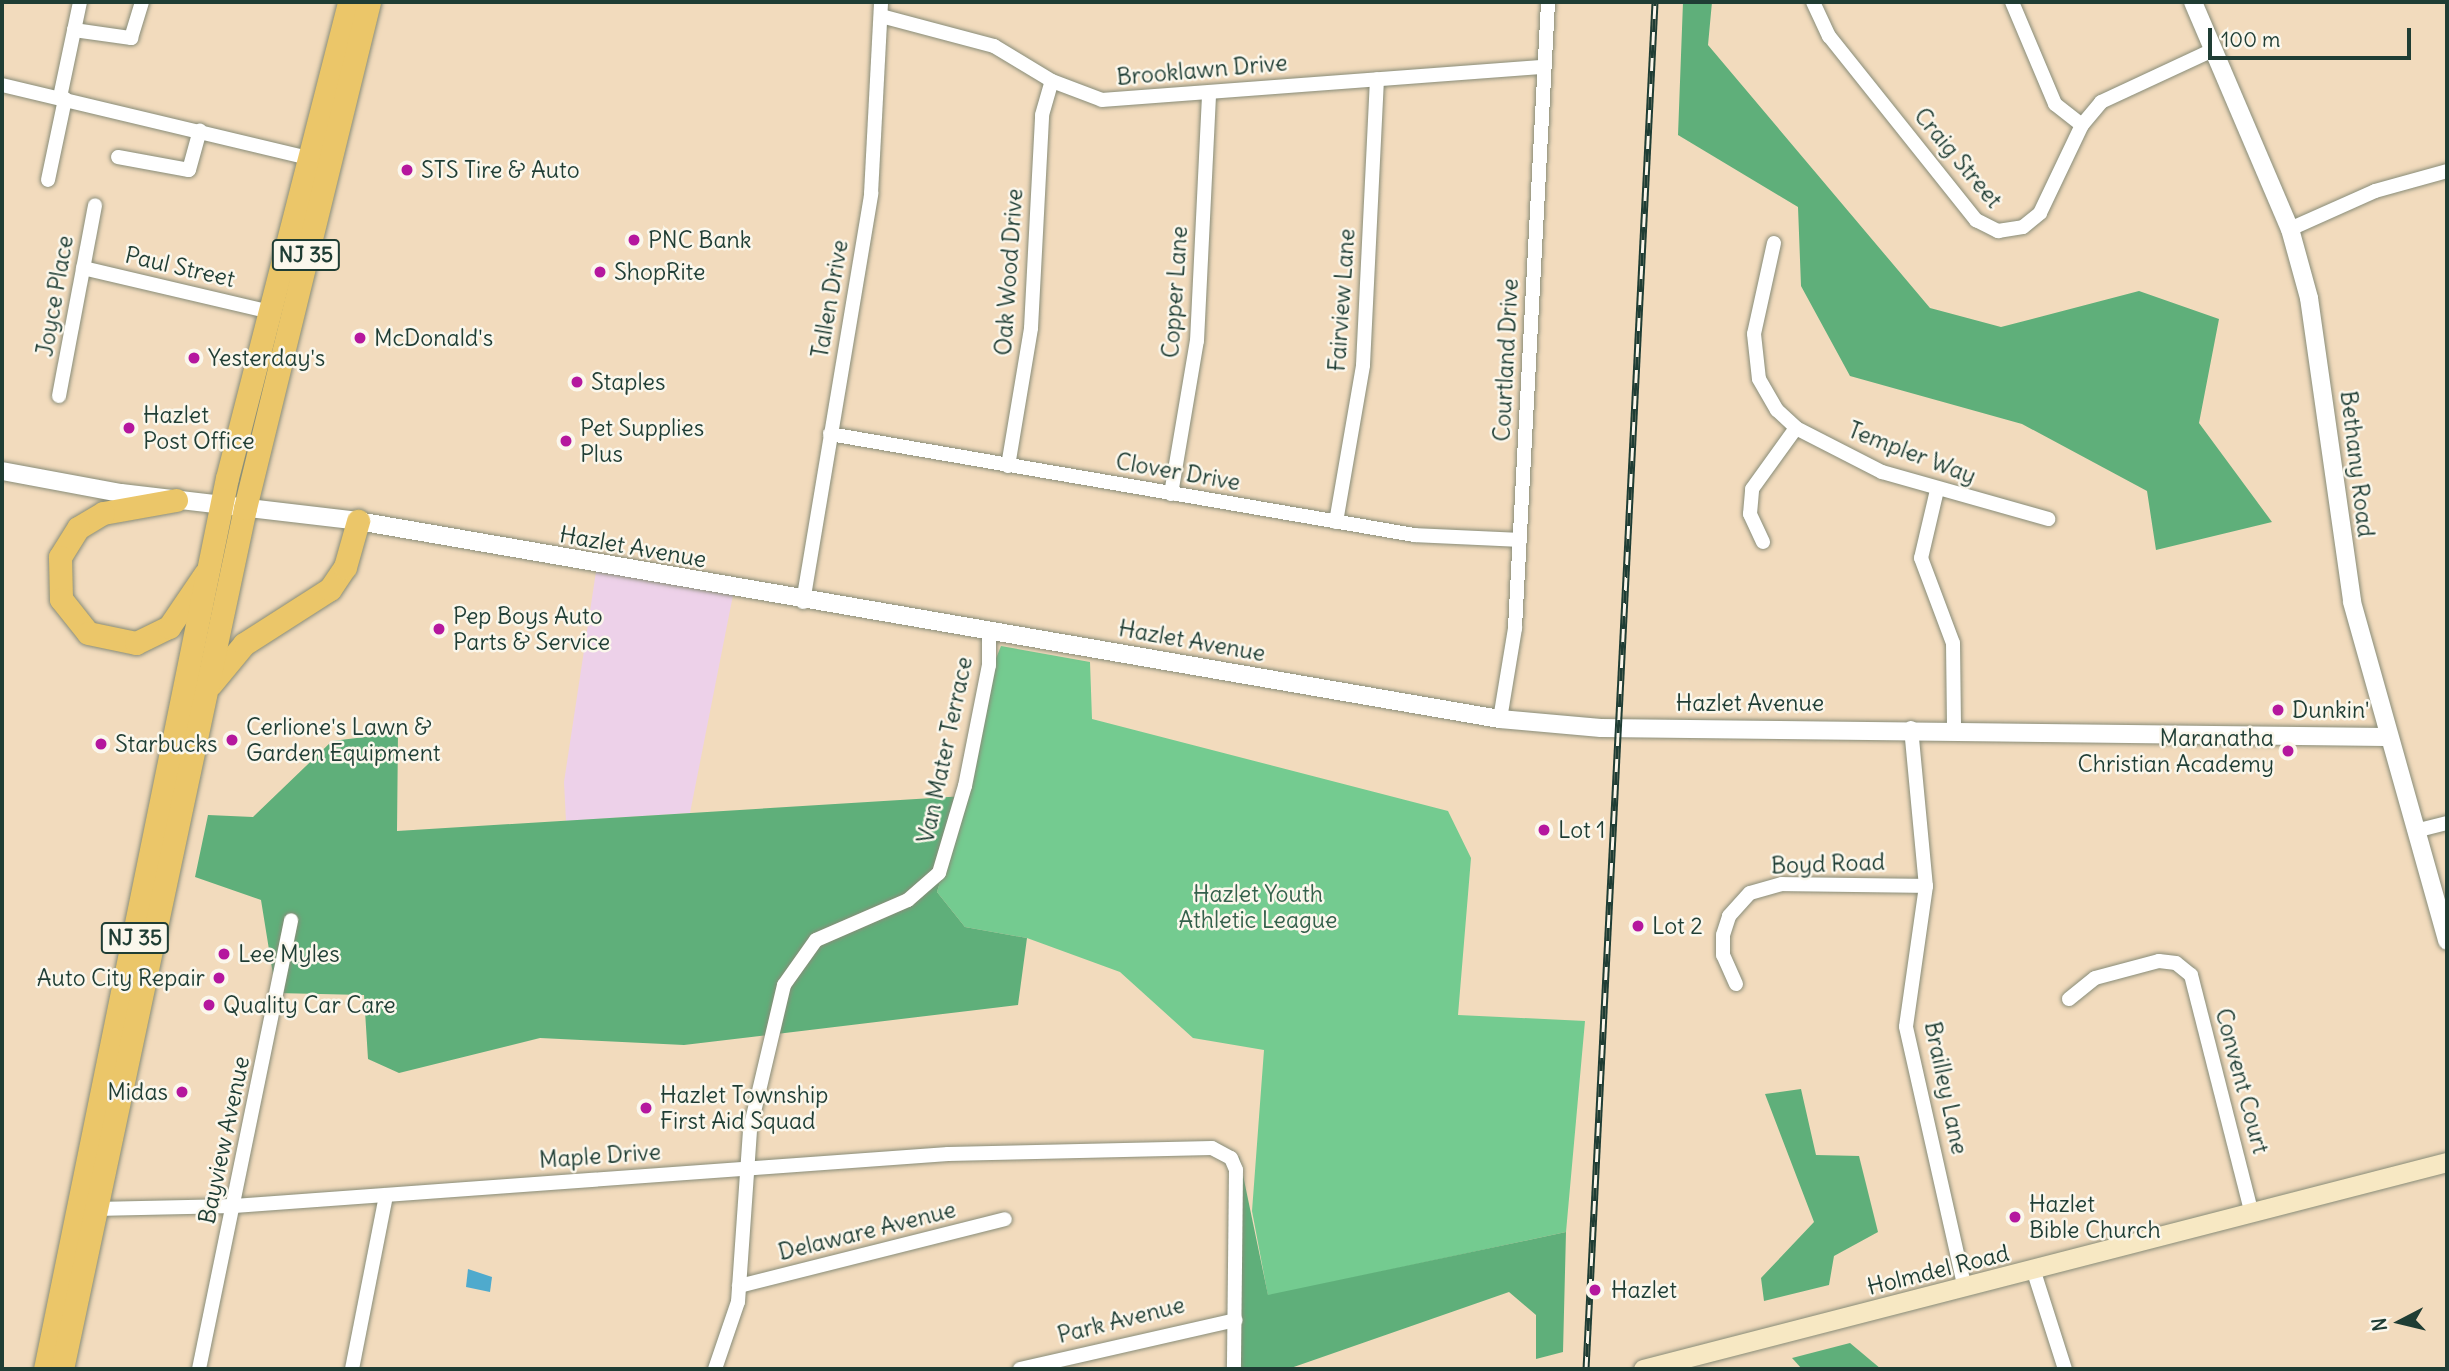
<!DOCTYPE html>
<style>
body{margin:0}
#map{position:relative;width:2449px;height:1371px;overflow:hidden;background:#f2dbbd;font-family:Delius,sans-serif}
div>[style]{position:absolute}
.built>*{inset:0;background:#edd1e9}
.green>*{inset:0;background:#74cb90}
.forest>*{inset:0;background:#5faf7a}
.water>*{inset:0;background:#4faacd}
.roads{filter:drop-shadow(0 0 2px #888c78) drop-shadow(0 0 2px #888c78)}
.minor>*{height:14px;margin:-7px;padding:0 7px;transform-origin:7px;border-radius:7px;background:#fff}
.tertiary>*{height:18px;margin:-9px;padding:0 9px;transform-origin:9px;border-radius:9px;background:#fff}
.secondary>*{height:19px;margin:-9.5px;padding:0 9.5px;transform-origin:9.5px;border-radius:9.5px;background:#f7e8c3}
.trunk>*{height:23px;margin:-11.5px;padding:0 11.5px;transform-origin:11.5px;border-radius:11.5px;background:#ebc669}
.rail>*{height:7px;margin-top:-3.5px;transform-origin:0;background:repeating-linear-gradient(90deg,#fbf7ec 0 13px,#1f3d34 0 26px);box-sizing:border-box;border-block:2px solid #1f3d34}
.dots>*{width:19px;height:19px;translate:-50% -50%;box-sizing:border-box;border:4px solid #fbf7ec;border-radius:50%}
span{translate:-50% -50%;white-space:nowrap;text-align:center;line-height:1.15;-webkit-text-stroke:5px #fbf7ec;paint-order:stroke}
.shield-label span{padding:2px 5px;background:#fbf7ec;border:2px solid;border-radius:5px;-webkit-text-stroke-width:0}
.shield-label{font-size:21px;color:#1f3d34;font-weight:700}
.street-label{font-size:23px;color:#1f3d34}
.poi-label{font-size:23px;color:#1f3d34}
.left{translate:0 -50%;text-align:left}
.right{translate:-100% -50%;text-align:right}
.park-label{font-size:23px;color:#34604b}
.frame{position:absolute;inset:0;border:4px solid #1f3d34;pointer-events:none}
.north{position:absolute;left:2365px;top:1287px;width:70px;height:70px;-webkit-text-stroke:5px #fbf7ec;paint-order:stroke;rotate:263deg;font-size:19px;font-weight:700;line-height:28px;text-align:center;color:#1f3d34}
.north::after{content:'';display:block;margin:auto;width:24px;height:32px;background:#1f3d34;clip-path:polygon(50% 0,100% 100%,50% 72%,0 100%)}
.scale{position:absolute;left:2208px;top:28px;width:203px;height:32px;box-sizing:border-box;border:4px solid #1f3d34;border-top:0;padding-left:9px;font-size:21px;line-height:24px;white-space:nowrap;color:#1f3d34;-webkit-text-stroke:5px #fbf7ec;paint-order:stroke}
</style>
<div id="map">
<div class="built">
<i style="clip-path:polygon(597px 565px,734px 590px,690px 813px,566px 821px,564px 782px)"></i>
</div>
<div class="green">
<i style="clip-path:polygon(1001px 646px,1090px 662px,1092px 719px,1448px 811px,1471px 858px,1458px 1015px,1585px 1021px,1566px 1232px,1268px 1296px,1252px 1211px,1264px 1050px,1193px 1038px,1120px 972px,1027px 938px,965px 927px,937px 892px,965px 796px,984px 688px)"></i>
</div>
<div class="forest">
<i style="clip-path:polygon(1683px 2px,1712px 2px,1708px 45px,1930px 308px,2001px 327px,2139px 291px,2219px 319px,2199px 423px,2272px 522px,2156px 550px,2147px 491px,2022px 424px,1850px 376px,1801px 286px,1798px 207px,1678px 135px)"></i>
<i style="clip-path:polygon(398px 733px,397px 831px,965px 796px,937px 892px,965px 927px,1027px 938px,1018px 1005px,684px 1045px,540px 1038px,399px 1073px,368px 1059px,364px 995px,276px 993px,261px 900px,195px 877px,208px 815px,253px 817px,332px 741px)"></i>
<i style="clip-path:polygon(1801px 1089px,1816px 1155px,1859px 1156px,1878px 1232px,1834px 1256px,1829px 1285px,1764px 1301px,1761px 1278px,1814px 1222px,1765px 1094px)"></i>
<i style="clip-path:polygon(1239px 1156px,1268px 1295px,1566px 1232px,1563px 1352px,1536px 1359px,1536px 1315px,1509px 1292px,1288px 1369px,1233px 1369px)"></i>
<i style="clip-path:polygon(1850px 1343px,1881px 1369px,1802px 1369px,1792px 1358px)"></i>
</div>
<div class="water">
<i style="clip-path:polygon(468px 1269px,492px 1277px,490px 1292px,466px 1287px)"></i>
</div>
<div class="roads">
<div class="minor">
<i style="left:1813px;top:2px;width:38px;rotate:65deg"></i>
<i style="left:1829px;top:36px;width:236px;rotate:51.4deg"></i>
<i style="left:1976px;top:220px;width:25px;rotate:27deg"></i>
<i style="left:1998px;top:231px;width:25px;rotate:-9deg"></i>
<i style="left:2023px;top:227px;width:22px;rotate:-39deg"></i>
<i style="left:2040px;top:213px;width:98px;rotate:-64.5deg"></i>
<i style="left:2082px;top:125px;width:30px;rotate:-50deg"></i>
<i style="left:2101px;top:102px;width:123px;rotate:-24.9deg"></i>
<i style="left:2012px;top:2px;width:111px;rotate:67.1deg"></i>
<i style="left:2055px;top:104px;width:34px;rotate:38deg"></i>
<i style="left:881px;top:16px;width:117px;rotate:14.9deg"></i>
<i style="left:994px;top:46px;width:68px;rotate:31.1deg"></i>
<i style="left:1052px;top:81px;width:53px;rotate:20.8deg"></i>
<i style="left:1102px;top:100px;width:443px;rotate:-4.3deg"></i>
<i style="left:74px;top:30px;width:58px;rotate:8deg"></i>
<i style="left:131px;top:38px;width:38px;rotate:-73deg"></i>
<i style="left:2px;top:85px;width:315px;rotate:13.4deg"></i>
<i style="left:60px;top:97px;width:97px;rotate:-78.1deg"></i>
<i style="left:118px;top:157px;width:72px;rotate:10.4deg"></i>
<i style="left:189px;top:170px;width:41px;rotate:-74.6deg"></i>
<i style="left:48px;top:180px;width:83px;rotate:-78.1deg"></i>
<i style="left:2290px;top:229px;width:93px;rotate:-24.1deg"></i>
<i style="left:2375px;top:191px;width:75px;rotate:-15.5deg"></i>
<i style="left:1774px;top:243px;width:93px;rotate:102.4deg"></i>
<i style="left:1754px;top:334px;width:45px;rotate:83.7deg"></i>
<i style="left:1759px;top:379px;width:36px;rotate:60deg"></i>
<i style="left:1777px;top:410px;width:26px;rotate:43deg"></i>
<i style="left:1796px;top:428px;width:97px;rotate:27.1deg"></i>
<i style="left:1882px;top:472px;width:173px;rotate:15.8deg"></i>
<i style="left:83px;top:268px;width:188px;rotate:13.2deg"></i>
<i style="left:59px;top:396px;width:194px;rotate:-79.3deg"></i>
<i style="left:830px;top:434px;width:593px;rotate:9.81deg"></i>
<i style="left:1414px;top:535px;width:106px;rotate:2.7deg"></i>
<i style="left:1008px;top:466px;width:140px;rotate:-80.5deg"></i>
<i style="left:1031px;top:328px;width:213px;rotate:-87deg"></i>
<i style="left:1042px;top:115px;width:35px;rotate:-74deg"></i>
<i style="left:1937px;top:490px;width:70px;rotate:103.2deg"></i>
<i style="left:1921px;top:558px;width:91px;rotate:69.4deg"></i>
<i style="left:1953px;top:643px;width:86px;rotate:89.3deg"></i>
<i style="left:1171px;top:494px;width:155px;rotate:-80.4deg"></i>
<i style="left:1197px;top:341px;width:249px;rotate:-87.2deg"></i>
<i style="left:1336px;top:522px;width:159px;rotate:-80.2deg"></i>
<i style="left:1363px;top:365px;width:286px;rotate:-87.2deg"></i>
<i style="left:1763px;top:542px;width:31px;rotate:-115deg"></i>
<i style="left:1750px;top:514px;width:25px;rotate:-85deg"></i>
<i style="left:1752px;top:489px;width:75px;rotate:-54.2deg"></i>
<i style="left:803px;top:602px;width:414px;rotate:-80.5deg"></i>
<i style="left:871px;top:194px;width:192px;rotate:-87deg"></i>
<i style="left:1500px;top:719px;width:92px;rotate:-80.6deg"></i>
<i style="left:1515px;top:628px;width:627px;rotate:-86.98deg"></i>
<i style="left:1911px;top:728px;width:159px;rotate:84.6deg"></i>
<i style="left:1926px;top:886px;width:142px;rotate:98.1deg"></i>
<i style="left:1906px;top:1027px;width:268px;rotate:77.3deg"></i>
<i style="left:2415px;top:831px;width:33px;rotate:-14deg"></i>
<i style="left:1736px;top:984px;width:32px;rotate:-114deg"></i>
<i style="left:1723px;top:955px;width:20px;rotate:-90deg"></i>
<i style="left:1723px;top:935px;width:20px;rotate:-72deg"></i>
<i style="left:1729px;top:916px;width:31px;rotate:-48deg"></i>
<i style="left:1750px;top:893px;width:33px;rotate:-16deg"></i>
<i style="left:1782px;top:884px;width:144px;rotate:0.8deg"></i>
<i style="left:2069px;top:999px;width:33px;rotate:-39deg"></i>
<i style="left:2095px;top:978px;width:66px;rotate:-14.9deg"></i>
<i style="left:2159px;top:961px;width:17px;rotate:7deg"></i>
<i style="left:2176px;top:963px;width:19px;rotate:39deg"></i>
<i style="left:2191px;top:975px;width:243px;rotate:75.7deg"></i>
<i style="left:95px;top:1209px;width:139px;rotate:-1.2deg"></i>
<i style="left:234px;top:1206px;width:716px;rotate:-4.17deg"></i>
<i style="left:948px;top:1154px;width:264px;rotate:-1.3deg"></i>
<i style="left:1212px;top:1148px;width:21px;rotate:28deg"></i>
<i style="left:1231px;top:1158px;width:13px;rotate:67deg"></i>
<i style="left:1236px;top:1170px;width:199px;rotate:90.6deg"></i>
<i style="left:2034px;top:1272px;width:102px;rotate:72.3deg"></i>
<i style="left:739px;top:1286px;width:274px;rotate:-14.1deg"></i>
<i style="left:199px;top:1369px;width:458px;rotate:-78.4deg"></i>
<i style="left:352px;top:1369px;width:177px;rotate:-78.9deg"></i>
<i style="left:715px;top:1369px;width:71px;rotate:-71.1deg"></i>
<i style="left:738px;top:1302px;width:173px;rotate:-86deg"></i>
<i style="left:750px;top:1129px;width:148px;rotate:-76.7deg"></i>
<i style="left:784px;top:985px;width:55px;rotate:-54.6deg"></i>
<i style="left:816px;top:940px;width:100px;rotate:-23.5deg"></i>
<i style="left:908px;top:900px;width:41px;rotate:-41.1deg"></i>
<i style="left:939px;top:873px;width:91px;rotate:-73.4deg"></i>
<i style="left:965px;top:786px;width:123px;rotate:-78.8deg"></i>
<i style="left:989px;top:665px;width:32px;rotate:-90deg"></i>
<i style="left:1020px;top:1369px;width:221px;rotate:-12.8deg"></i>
</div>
<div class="tertiary">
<i style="left:2193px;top:2px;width:247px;rotate:66.9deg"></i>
<i style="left:2290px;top:229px;width:72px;rotate:74.6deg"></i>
<i style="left:2309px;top:298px;width:307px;rotate:81.9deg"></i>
<i style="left:2352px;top:602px;width:352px;rotate:74.3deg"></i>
<i style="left:2px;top:471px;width:121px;rotate:10.5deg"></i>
<i style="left:121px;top:493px;width:239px;rotate:6.7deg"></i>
<i style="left:358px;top:521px;width:1159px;rotate:9.84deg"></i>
<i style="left:1500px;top:719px;width:101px;rotate:5.1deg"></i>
<i style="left:1601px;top:728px;width:784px;rotate:0.66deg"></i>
</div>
<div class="secondary">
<i style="left:1643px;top:1369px;width:830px;rotate:-14.44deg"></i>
</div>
<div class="trunk">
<i style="left:176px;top:500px;width:74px;rotate:169.9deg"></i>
<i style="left:103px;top:513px;width:29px;rotate:149deg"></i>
<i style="left:78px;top:528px;width:34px;rotate:122deg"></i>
<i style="left:60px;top:557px;width:42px;rotate:88.6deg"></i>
<i style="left:61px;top:599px;width:43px;rotate:51.5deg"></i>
<i style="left:88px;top:633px;width:49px;rotate:11.8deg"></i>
<i style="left:136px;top:643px;width:37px;rotate:-26deg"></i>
<i style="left:169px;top:627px;width:64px;rotate:-55.8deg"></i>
<i style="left:211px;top:684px;width:52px;rotate:-50.5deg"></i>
<i style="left:244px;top:644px;width:102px;rotate:-32.6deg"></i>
<i style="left:330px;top:589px;width:27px;rotate:-56deg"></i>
<i style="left:345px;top:567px;width:48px;rotate:-74.2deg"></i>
<i style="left:45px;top:1369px;width:909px;rotate:-78.46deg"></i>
<i style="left:227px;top:478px;width:491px;rotate:-75.6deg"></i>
<i style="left:62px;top:1369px;width:880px;rotate:-78deg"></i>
<i style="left:245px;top:508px;width:521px;rotate:-76.23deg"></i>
</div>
</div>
<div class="rail">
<i style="left:1586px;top:1369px;width:1369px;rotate:-87.11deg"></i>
</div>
<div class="dots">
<i style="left:407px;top:170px;background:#b5179e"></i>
<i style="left:634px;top:240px;background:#b5179e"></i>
<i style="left:600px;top:272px;background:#b5179e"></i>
<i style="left:360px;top:338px;background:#b5179e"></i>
<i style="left:194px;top:358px;background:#b5179e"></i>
<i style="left:577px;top:382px;background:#b5179e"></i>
<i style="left:129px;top:428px;background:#b5179e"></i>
<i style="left:566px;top:441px;background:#b5179e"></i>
<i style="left:439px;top:629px;background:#b5179e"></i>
<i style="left:2278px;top:710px;background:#b5179e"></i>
<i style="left:232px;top:740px;background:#b5179e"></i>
<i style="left:101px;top:744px;background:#b5179e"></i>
<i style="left:2288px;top:751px;background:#b5179e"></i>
<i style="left:1544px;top:830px;background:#b5179e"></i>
<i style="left:1638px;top:926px;background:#b5179e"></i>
<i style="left:224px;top:954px;background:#b5179e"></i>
<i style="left:219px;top:978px;background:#b5179e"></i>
<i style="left:209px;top:1005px;background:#b5179e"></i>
<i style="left:182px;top:1092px;background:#b5179e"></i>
<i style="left:646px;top:1108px;background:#b5179e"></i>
<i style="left:2015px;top:1217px;background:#b5179e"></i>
<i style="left:1595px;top:1290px;background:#b5179e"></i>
</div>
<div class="shield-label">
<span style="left:306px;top:255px">NJ 35</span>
<span style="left:135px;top:938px">NJ 35</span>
</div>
<div class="street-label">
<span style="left:1202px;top:70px;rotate:-5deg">Brooklawn Drive</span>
<span style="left:1958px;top:158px;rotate:50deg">Craig Street</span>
<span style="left:180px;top:267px;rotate:13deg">Paul Street</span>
<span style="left:1009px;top:272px;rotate:-86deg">Oak Wood Drive</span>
<span style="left:1175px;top:292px;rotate:-86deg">Copper Lane</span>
<span style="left:55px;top:296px;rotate:-80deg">Joyce Place</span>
<span style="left:830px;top:299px;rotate:-80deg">Tallen Drive</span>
<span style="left:1342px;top:300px;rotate:-86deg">Fairview Lane</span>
<span style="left:1506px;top:360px;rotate:-87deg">Courtland Drive</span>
<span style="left:1912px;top:453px;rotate:21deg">Templer Way</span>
<span style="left:2357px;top:464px;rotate:83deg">Bethany Road</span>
<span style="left:1178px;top:472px;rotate:10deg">Clover Drive</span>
<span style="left:633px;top:547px;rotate:10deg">Hazlet Avenue</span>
<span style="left:1192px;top:641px;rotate:10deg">Hazlet Avenue</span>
<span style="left:1750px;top:703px">Hazlet Avenue</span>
<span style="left:945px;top:750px;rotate:-78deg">Van Mater Terrace</span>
<span style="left:1828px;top:864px;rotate:-2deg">Boyd Road</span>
<span style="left:2242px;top:1081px;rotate:75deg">Convent Court</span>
<span style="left:1946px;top:1088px;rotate:78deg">Brailley Lane</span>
<span style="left:224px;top:1140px;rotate:-78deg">Bayview Avenue</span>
<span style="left:600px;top:1156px;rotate:-4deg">Maple Drive</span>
<span style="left:867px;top:1231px;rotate:-14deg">Delaware Avenue</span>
<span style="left:1938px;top:1270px;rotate:-14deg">Holmdel Road</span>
<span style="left:1121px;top:1320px;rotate:-14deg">Park Avenue</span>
</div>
<div class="poi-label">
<span class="left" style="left:421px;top:170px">STS Tire &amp; Auto</span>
<span class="left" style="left:648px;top:240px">PNC Bank</span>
<span class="left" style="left:614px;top:272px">ShopRite</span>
<span class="left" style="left:374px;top:338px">McDonald's</span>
<span class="left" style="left:208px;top:358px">Yesterday's</span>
<span class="left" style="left:591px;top:382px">Staples</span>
<span class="left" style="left:143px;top:428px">Hazlet<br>Post Office</span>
<span class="left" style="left:580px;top:441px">Pet Supplies<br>Plus</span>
<span class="left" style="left:453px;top:629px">Pep Boys Auto<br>Parts &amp; Service</span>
<span class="left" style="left:2292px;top:710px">Dunkin'</span>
<span class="left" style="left:246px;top:740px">Cerlione's Lawn &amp;<br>Garden Equipment</span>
<span class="right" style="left:2274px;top:751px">Maranatha<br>Christian Academy</span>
<span class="left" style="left:115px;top:744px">Starbucks</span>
<span class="left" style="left:1558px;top:830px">Lot 1</span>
<span class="left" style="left:1652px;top:926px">Lot 2</span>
<span class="left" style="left:238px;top:954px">Lee Myles</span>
<span class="right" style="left:205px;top:978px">Auto City Repair</span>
<span class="left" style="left:223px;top:1005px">Quality Car Care</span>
<span class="right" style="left:168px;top:1092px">Midas</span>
<span class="left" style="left:660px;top:1108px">Hazlet Township<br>First Aid Squad</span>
<span class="left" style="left:2029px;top:1217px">Hazlet<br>Bible Church</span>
<span class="left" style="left:1611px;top:1290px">Hazlet</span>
</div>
<div class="park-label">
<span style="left:1258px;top:907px">Hazlet Youth<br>Athletic League</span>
</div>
<div class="frame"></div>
<div class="north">N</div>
<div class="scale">100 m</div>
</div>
